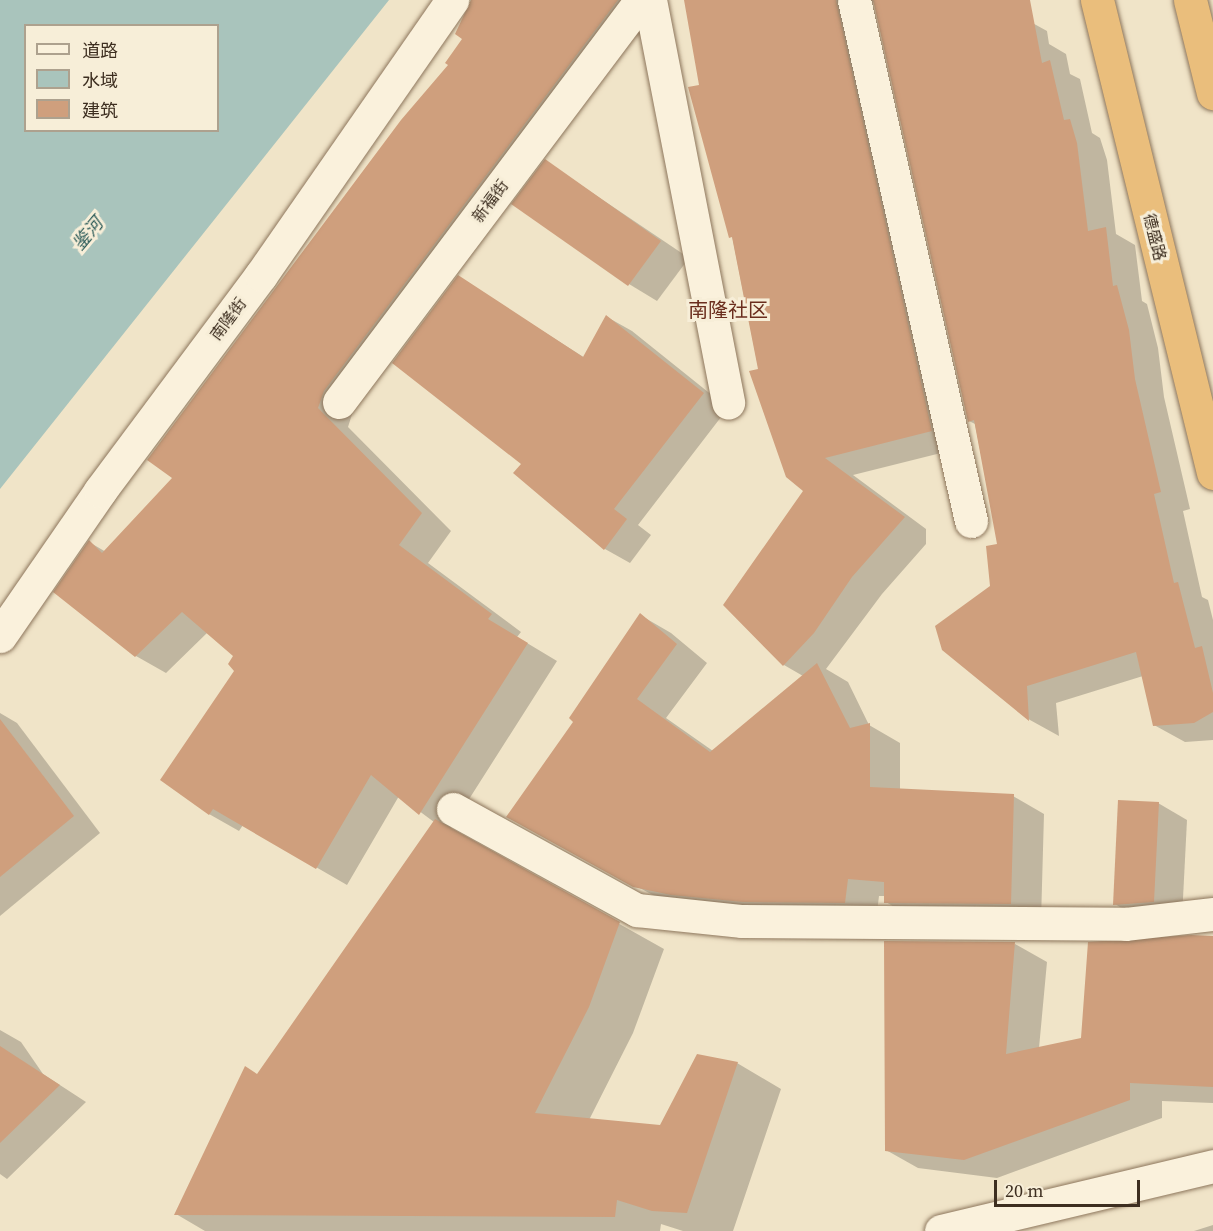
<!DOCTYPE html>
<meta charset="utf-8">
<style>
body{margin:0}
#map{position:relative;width:1213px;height:1231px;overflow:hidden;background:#f0e4c8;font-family:"Source Serif 4","Noto Sans SC",serif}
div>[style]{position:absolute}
.water>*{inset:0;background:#a9c4bc}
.shadow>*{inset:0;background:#0003}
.building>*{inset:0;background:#cf9f7d}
.roads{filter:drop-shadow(0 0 2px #8d765c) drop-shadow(0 0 2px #8d765c)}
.minor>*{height:33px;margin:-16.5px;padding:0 16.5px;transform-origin:16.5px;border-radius:16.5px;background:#faf1dc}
.secondary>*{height:33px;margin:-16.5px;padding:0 16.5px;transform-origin:16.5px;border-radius:16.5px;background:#faf1dc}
.trunk>*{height:33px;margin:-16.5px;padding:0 16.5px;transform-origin:16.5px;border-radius:16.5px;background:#eabe7c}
span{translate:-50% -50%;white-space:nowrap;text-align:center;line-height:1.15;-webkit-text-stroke:6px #f7eed8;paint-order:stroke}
.street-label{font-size:16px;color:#3d2e20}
.water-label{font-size:18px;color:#2f5d5a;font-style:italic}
.quarter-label{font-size:20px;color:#6b2e1e}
.legend{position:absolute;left:24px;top:24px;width:195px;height:108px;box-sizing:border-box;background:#f7eed8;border:2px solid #ada18e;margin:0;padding:8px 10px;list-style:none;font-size:18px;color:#3d2e20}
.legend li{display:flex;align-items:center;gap:12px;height:30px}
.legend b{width:30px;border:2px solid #ada18e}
.scale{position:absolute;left:994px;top:1180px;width:146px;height:27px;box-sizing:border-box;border:3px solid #3d2e20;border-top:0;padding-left:8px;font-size:18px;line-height:21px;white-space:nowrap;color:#3d2e20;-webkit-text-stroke:4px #f7eed8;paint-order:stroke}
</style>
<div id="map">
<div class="water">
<i style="clip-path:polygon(evenodd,0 0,389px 0,0 489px,0 0,26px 26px,218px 26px,218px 130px,26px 130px,26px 26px)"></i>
</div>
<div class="shadow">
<i style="clip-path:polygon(472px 0,661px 0,354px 408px,348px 427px,451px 531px,428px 563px,521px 632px,517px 637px,557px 661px,450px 829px,664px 949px,633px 1033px,589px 1120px,661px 1126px,737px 1063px,781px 1089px,733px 1231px,683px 1231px,661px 1224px,660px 1231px,205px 1231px,176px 1214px,258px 1076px,434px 822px,399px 796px,347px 885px,243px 825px,239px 831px,209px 814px,236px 671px,235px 656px,208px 632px,166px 673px,136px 656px,55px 592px,89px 542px,106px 552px,174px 478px,450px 65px,464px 38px)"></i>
<i style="clip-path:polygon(685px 0,1022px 0,1027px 20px,1047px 31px,1049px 44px,1066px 54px,1070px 74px,1080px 79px,1092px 133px,1100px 138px,1107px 160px,1116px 234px,1135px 245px,1142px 301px,1147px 304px,1158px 348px,1164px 397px,1190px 509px,1183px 511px,1202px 597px,1208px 600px,1213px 620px,1213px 740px,1185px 742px,1154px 725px,1143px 676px,1056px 703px,1059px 736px,1030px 720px,943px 649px,991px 587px,999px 545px,975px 424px,969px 421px,875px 2px,871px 3px,961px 448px,853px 475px,926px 529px,926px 544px,882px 594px,826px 669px,848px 682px,869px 725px,900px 743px,900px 790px,1013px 796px,1044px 814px,1041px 921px,916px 920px,886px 902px,886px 896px,879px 896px,876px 920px,666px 902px,538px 834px,575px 721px,640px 615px,671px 633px,707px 663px,666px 718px,713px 751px,803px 676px,784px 665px,805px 490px,759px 371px)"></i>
<i style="clip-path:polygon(545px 161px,689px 258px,657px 301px,629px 284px)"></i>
<i style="clip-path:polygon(458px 277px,585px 358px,607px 317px,632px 331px,728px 408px,638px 525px,651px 535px,630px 563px,605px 549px,515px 473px,523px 464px)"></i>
<i style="clip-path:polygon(0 713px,17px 723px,100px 833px,0 916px)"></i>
<i style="clip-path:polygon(1158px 803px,1187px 820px,1182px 918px,1143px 921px,1115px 904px)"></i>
<i style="clip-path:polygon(1213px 938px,1213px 1103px,1162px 1101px,1162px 1118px,997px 1178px,918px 1168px,886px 1150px,1015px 944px,1047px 962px,1039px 1048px,1083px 1039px)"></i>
<i style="clip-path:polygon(0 1030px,21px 1042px,43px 1074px,86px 1102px,7px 1179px,0 1174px)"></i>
<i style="clip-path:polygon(1213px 1225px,1213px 1231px,1194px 1231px)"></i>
</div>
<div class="building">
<i style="clip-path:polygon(471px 0,618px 0,324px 391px,318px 408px,422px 513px,399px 545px,492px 614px,488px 619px,528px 643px,419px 815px,371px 775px,316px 869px,213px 809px,209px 815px,160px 780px,234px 671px,228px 664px,233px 656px,182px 612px,135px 657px,53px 592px,89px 540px,102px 553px,172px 478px,147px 460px,401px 120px,448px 65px,445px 63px,462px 39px,455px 34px)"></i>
<i style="clip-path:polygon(684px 0,836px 0,932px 431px,825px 458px,905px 517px,852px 577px,814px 633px,783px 666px,723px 605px,803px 491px,786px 477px,749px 371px,758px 369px,732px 237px,729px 238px,688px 87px,699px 85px)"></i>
<i style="clip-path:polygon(873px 0,1030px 0,1042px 63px,1050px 60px,1064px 120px,1070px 119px,1077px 143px,1088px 231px,1106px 227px,1113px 286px,1117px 285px,1129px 330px,1135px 379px,1161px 492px,1154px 494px,1174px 583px,1178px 582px,1195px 648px,1202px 646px,1213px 693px,1213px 712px,1194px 723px,1153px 726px,1136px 652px,1027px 686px,1029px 721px,942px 650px,935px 626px,990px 586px,986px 546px,997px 544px,974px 420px,968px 422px)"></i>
<i style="clip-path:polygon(545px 159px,661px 241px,628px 286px,511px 204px)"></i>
<i style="clip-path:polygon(458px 275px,583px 357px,606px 315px,704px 393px,614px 509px,627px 519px,604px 550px,513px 473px,521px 464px,392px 363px)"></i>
<i style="clip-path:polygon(640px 613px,677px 644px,637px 699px,710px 752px,817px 663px,850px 728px,870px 723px,870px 787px,1014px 794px,1011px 904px,884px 903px,884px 882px,848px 879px,845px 903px,743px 902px,671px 895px,633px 887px,506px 817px,573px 722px,569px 718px)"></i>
<i style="clip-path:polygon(0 719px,74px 816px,0 877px)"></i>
<i style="clip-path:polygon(1118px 800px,1159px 802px,1154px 902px,1113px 905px)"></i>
<i style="clip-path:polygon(435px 819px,620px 922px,589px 1007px,535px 1113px,660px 1125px,697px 1054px,738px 1062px,687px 1213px,652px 1211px,617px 1200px,615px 1217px,174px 1215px,245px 1066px,257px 1074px)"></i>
<i style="clip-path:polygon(1191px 935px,1213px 936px,1213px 1087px,1130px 1083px,1130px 1100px,964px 1160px,885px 1151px,884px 941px,1015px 942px,1006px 1054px,1081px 1038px,1088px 942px)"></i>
<i style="clip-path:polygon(0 1046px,60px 1085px,0 1143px)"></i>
</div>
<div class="roads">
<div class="minor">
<i style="left:650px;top:0;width:410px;rotate:79deg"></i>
<i style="left:854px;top:0;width:534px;rotate:77.34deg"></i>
<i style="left:339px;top:402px;width:503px;rotate:-53.08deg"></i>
<i style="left:0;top:636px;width:176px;rotate:-55.4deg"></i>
<i style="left:100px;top:491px;width:269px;rotate:-53.3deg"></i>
<i style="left:261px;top:275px;width:335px;rotate:-55.2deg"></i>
<i style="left:453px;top:809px;width:210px;rotate:28.8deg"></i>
<i style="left:637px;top:910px;width:106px;rotate:6deg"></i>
<i style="left:742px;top:921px;width:384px;rotate:0.4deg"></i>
<i style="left:1126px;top:924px;width:88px;rotate:-6.6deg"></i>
</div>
<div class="secondary">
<i style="left:941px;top:1231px;width:280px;rotate:-13.4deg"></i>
</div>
<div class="trunk">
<i style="left:1097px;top:0;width:487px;rotate:76.2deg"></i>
<i style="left:1190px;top:0;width:96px;rotate:76.1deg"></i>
</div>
</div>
<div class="street-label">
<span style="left:490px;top:201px;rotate:-53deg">新福街</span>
<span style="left:1155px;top:237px;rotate:76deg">德盛路</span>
<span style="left:228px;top:319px;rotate:-53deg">南隆街</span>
</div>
<div class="water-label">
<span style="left:88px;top:234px;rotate:-50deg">鉴河</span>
</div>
<div class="quarter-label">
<span style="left:728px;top:310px">南隆社区</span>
</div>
<ul class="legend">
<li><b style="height:8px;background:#faf1dc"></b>道路</li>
<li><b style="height:16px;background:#a9c4bc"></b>水域</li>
<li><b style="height:16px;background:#cf9f7d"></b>建筑</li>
</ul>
<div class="scale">20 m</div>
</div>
